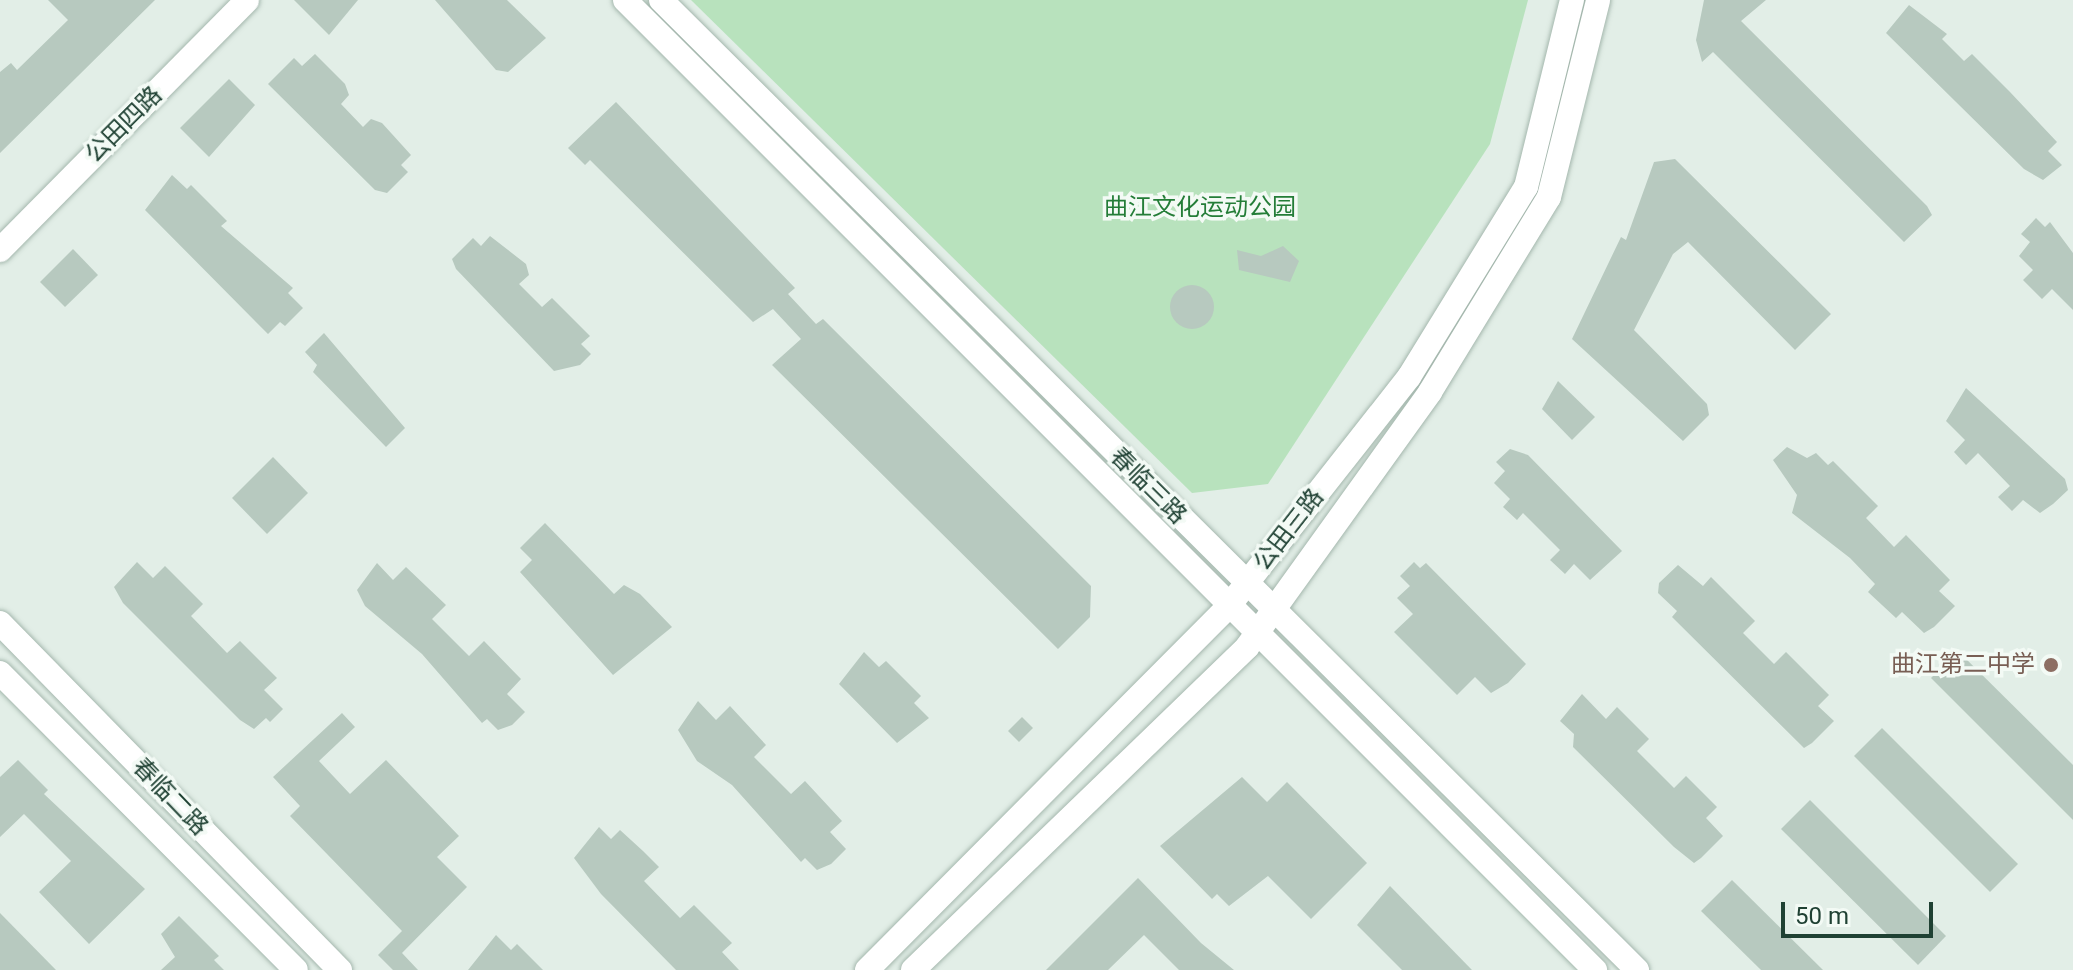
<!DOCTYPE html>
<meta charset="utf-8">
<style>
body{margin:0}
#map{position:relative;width:2073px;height:970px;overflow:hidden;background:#e2eee7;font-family:Roboto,"Noto Sans SC",sans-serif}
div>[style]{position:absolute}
.green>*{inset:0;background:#b8e2bd}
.building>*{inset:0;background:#b7c9bf}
.round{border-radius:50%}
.roads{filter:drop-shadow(0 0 2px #a4b7ad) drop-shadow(0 0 2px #a4b7ad)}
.street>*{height:24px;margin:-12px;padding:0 12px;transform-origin:12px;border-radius:12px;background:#fff}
.secondary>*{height:24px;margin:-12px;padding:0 12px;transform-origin:12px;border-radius:12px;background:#fff}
.dots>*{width:22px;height:22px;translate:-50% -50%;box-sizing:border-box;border:4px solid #f3faf5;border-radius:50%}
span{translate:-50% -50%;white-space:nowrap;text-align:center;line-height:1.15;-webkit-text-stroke:7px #f3faf5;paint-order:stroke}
.street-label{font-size:24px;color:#1f4133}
.park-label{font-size:24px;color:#247d38}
.education-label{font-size:24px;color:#785e54}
.right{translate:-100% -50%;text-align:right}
.scale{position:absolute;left:1781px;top:902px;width:152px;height:36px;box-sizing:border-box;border:4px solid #1f4133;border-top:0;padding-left:10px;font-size:24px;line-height:28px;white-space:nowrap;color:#1f4133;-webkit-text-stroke:6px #f3faf5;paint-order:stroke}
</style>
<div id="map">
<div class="green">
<i style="clip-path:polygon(691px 0,1528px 0,1490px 144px,1268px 484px,1192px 493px)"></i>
</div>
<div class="building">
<i style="clip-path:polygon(48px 0,155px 0,0 153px,0 72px,11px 63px,17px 70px,68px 20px)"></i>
<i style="clip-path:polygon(294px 0,358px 0,329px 35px)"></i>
<i style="clip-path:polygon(435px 0,507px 0,546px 38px,508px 72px,496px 70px)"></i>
<i style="clip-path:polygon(1704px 0,1766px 0,1741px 21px,1927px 206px,1932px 215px,1904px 242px,1713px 52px,1702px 62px,1696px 40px)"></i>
<i style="clip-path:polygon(1909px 5px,1947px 34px,1942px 39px,1964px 61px,1972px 54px,2010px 92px,2057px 142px,2048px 151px,2062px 165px,2043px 180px,2024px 169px,1886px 33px)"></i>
<i style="clip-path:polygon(315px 54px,345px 84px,349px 95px,341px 104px,363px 127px,371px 119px,382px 123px,411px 155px,401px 165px,408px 172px,387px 193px,375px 190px,268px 84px,294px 58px,302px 66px)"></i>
<i style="clip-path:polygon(229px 79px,255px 105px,209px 157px,180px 128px)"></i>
<i style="clip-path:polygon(616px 102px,795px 288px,788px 294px,816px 324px,823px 319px,1091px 586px,1090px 617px,1058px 649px,772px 365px,801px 339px,773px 309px,753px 322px,590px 160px,585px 165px,568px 148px)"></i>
<i style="clip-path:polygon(1675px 159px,1831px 314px,1795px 350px,1688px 242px,1673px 254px,1634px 330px,1707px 404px,1709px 415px,1683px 441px,1572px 339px,1621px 237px,1626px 240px,1654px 162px)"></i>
<i style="clip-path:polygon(172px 175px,187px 189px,191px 185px,227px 221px,221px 226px,293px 288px,288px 293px,303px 308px,285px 326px,280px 322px,268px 334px,145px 210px)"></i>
<i style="clip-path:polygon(2036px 218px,2045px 227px,2050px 222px,2073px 253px,2073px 310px,2052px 289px,2042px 299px,2023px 280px,2033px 270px,2019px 256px,2030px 242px,2021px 234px)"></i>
<i style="clip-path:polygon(490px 236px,526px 264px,529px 275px,519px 284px,542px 307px,552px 298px,590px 336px,581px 344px,591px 354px,580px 365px,554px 371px,456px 269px,452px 259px,473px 238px,481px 246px)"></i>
<i style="clip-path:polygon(1283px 246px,1299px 261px,1290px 282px,1239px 270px,1237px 250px,1261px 256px)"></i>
<i style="clip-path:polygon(73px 249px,98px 275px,65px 307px,40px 282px)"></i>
<i class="round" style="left:1170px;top:285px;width:44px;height:44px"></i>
<i style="clip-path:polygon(324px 333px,405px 428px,386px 447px,313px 372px,317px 365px,305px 352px)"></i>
<i style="clip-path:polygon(1558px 381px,1595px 417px,1572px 440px,1542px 409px)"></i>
<i style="clip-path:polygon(1966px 388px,2065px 479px,2068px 490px,2053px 504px,2040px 513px,2023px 500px,2012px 511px,1998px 497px,2010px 486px,1978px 453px,1966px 465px,1954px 452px,1965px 440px,1946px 421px)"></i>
<i style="clip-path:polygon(1787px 447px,1807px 458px,1816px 453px,1828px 465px,1833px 461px,1878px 506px,1866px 518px,1894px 547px,1906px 535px,1950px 580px,1939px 591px,1955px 606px,1934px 627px,1924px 633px,1902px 612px,1896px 618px,1868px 592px,1875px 584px,1850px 558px,1792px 513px,1797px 495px,1773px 460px)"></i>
<i style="clip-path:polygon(1510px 449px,1528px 455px,1622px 551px,1590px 580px,1574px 564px,1565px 574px,1550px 560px,1560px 550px,1523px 513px,1517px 520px,1503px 507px,1510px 499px,1494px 483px,1505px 471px,1496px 462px)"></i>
<i style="clip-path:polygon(273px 457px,308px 493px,267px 534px,232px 498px)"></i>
<i style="clip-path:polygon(545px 523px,614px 594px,624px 585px,640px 594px,672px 627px,613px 675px,520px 572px,532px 560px,520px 548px)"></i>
<i style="clip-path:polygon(137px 562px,153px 578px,165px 566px,203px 604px,191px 616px,227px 653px,240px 641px,277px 678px,264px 690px,283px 709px,270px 722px,266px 718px,254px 729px,240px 720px,123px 603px,114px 587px)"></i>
<i style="clip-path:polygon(1414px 562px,1420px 568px,1426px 563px,1526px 664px,1508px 683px,1491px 693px,1475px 677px,1457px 695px,1394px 632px,1413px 614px,1397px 598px,1410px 586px,1400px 576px)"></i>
<i style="clip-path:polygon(377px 563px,393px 580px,406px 567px,446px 605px,432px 619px,469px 656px,484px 641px,521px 679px,507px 694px,525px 712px,512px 725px,498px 730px,487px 719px,482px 723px,422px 654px,365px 606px,357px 590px)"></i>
<i style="clip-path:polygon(1678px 565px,1703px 586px,1711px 577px,1755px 621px,1743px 633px,1774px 664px,1786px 652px,1829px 695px,1818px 706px,1834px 721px,1812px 743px,1804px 748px,1672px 617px,1677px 611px,1658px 593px,1659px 583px)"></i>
<i style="clip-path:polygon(1958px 651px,2073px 765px,2073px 820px,1931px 678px)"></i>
<i style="clip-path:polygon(864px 652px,879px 667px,886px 661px,921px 696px,914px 703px,929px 718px,897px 743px,839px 684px)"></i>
<i style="clip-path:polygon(1582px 694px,1606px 719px,1617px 707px,1649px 739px,1637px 751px,1674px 788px,1686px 776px,1717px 807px,1706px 818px,1723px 836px,1701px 858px,1694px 863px,1674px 847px,1573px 747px,1574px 734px,1560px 721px)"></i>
<i style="clip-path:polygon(698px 701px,716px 720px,730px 706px,766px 745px,754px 757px,791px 794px,805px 781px,842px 821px,830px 832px,846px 849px,831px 864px,817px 870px,805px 858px,801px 862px,732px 785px,697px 761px,678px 730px)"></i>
<i style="clip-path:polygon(342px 713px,355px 727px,319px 761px,350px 794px,386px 760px,459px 836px,437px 857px,467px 887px,402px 953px,418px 970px,393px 970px,378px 955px,402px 931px,290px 816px,300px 806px,273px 777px)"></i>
<i style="clip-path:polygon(1022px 717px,1033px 728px,1019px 742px,1008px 731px)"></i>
<i style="clip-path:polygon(1882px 728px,2018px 864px,1990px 892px,1854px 756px)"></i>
<i style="clip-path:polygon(18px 760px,48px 790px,44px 794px,145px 889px,89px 944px,39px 892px,71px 861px,24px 814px,0 837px,0 777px)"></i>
<i style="clip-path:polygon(1242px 777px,1267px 802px,1287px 782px,1367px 863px,1311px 919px,1268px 876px,1229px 906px,1217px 894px,1212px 899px,1160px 846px)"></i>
<i style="clip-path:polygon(1810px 800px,1946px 936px,1918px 965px,1781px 829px)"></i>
<i style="clip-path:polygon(599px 827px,611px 839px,620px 830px,643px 851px,659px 867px,644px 881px,680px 918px,694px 905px,732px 943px,722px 952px,739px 970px,676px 970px,601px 894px,574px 858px)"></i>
<i style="clip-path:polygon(1138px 878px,1201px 943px,1234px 970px,1179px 970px,1144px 935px,1108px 970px,1046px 970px)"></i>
<i style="clip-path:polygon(1732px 880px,1823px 970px,1761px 970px,1701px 911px)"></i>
<i style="clip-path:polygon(1390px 886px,1472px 970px,1402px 970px,1357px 925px)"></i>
<i style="clip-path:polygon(0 913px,56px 970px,0 970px)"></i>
<i style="clip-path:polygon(179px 916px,219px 956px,214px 960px,224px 970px,161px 970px,175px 957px,161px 934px)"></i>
<i style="clip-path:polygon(496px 935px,511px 950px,517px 944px,543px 970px,468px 970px)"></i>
</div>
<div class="roads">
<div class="street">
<i style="left:0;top:250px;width:351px;rotate:-45.3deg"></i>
</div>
<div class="secondary">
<i style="left:625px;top:0;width:1372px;rotate:45deg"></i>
<i style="left:661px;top:0;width:1376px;rotate:44.82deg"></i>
<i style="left:0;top:623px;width:486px;rotate:45.6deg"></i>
<i style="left:0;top:673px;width:419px;rotate:45.1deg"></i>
<i style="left:867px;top:970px;width:512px;rotate:-45.16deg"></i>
<i style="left:1228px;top:607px;width:293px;rotate:-51.8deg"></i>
<i style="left:1409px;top:377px;width:223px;rotate:-58.4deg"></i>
<i style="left:1526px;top:187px;width:193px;rotate:-76.2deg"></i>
<i style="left:913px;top:970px;width:465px;rotate:-44deg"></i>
<i style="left:1247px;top:647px;width:314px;rotate:-54.3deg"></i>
<i style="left:1430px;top:392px;width:228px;rotate:-58.6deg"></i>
<i style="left:1549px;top:197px;width:203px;rotate:-76deg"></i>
</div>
</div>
<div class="dots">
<i style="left:2051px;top:665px;background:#8d6e63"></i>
</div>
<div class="street-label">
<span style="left:124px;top:125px;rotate:-45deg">公田四路</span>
<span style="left:1148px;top:486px;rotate:45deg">春临三路</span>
<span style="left:1289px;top:530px;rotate:-52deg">公田三路</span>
<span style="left:170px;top:797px;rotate:46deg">春临二路</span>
</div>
<div class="park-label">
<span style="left:1200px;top:208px">曲江文化运动公园</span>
</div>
<div class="education-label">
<span class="right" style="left:2035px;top:665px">曲江第二中学</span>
</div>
<div class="scale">50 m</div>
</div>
